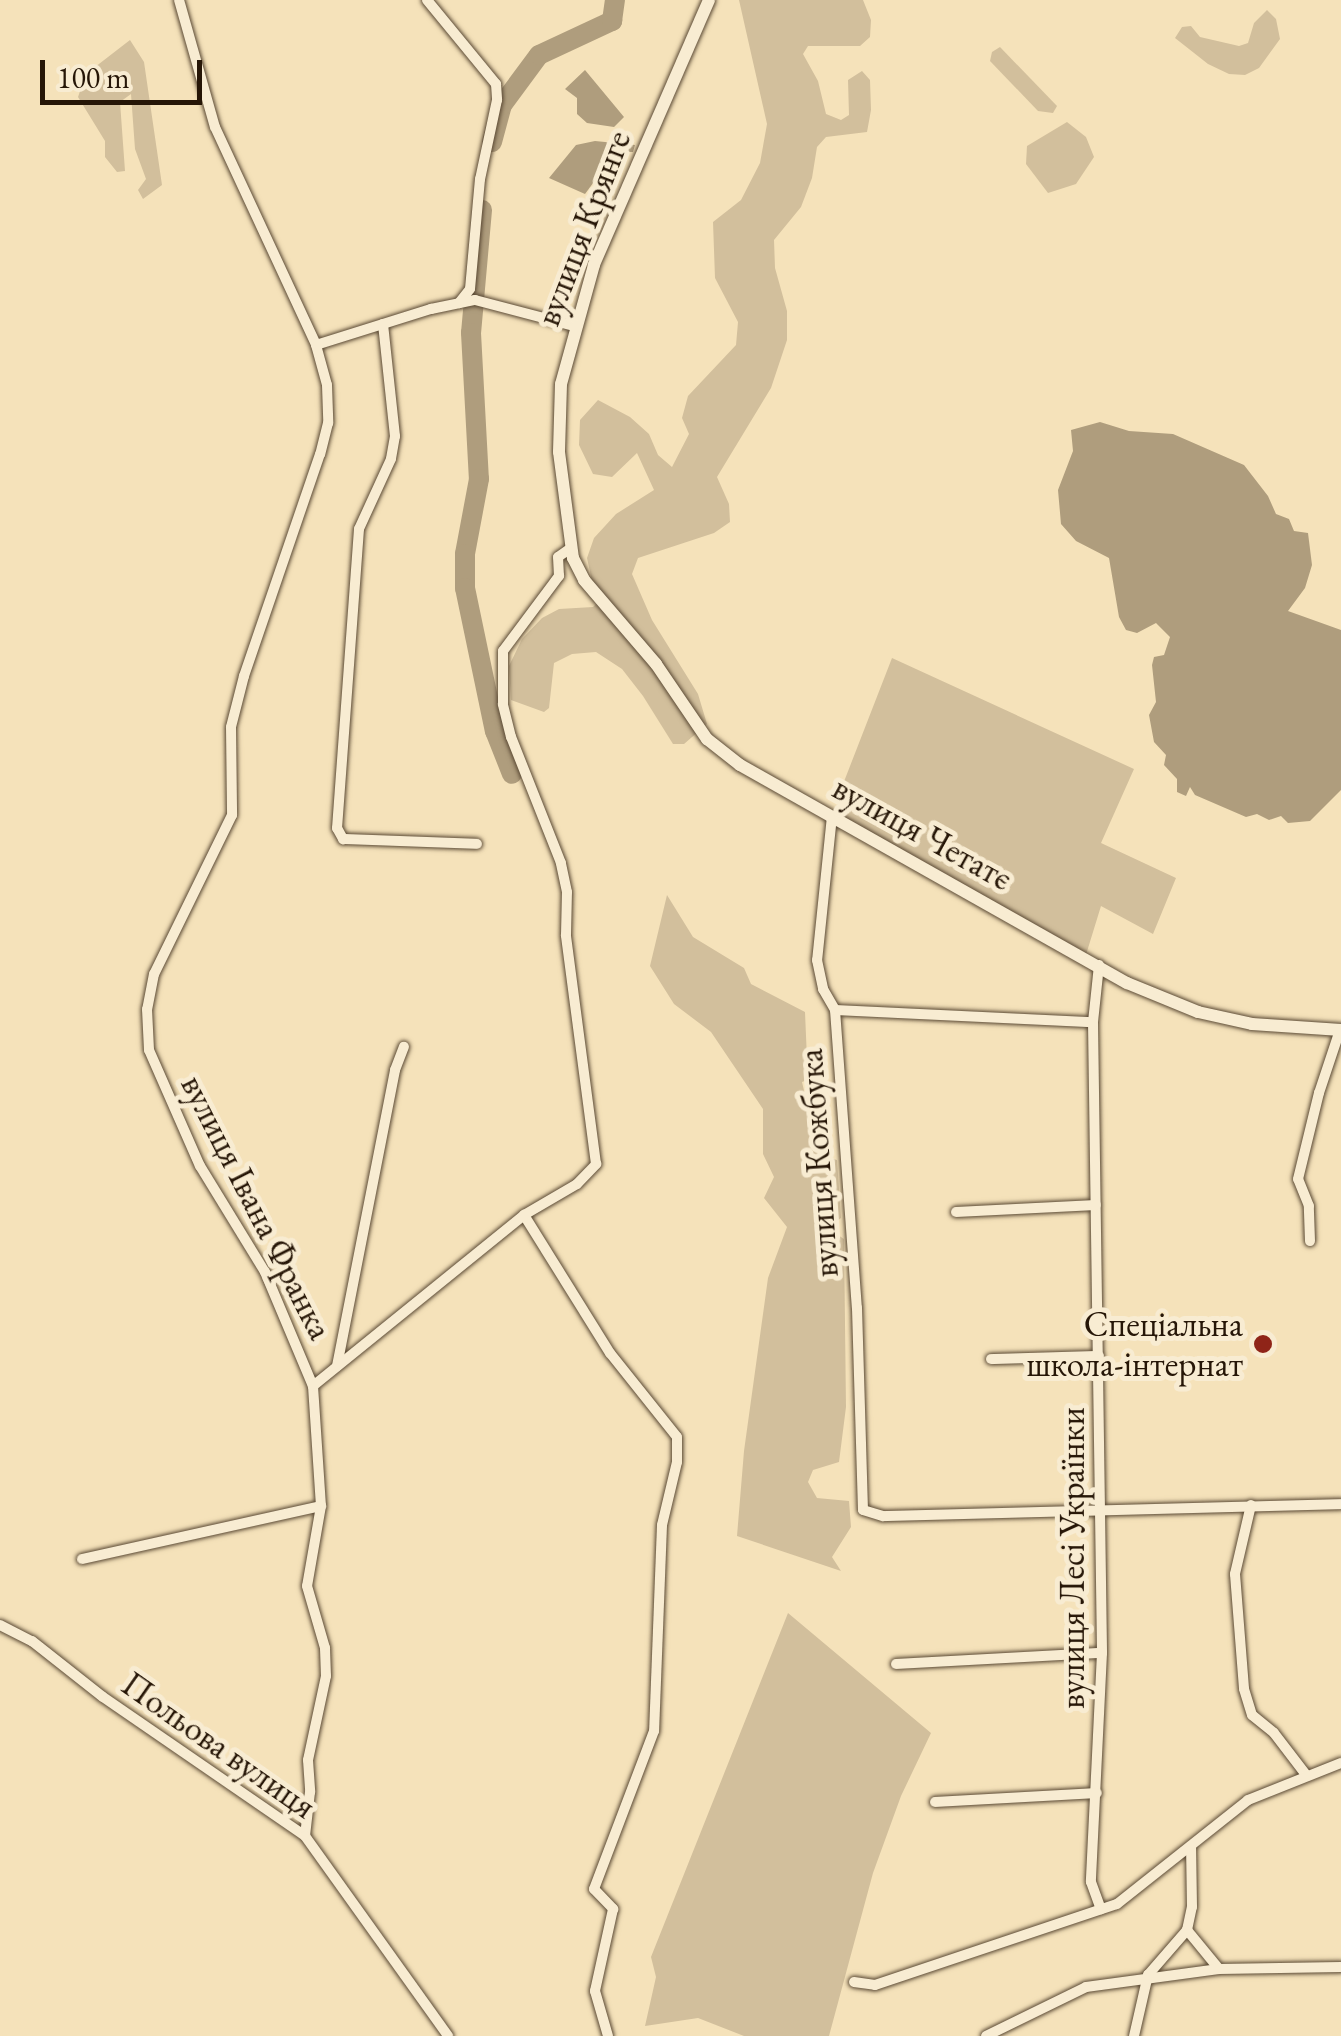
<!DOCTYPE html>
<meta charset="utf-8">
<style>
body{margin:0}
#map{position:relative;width:1341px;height:2036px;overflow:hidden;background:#f5e2ba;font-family:"EB Garamond",serif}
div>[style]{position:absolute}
.green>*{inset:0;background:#d2bf9c}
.water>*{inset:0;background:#af9d7d}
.river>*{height:20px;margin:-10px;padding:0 10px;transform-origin:10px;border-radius:10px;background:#af9d7d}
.roads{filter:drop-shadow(0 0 2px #5a4934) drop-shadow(0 0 2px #5a4934)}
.minor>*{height:10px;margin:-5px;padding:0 5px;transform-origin:5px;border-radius:5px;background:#f8ecd2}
.tertiary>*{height:12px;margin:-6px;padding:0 6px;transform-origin:6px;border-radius:6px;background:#f8ecd2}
.dots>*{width:28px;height:28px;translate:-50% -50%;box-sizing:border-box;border:5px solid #f8ecd2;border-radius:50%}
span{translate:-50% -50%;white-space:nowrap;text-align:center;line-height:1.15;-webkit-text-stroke:10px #f8ecd2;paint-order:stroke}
.street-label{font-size:35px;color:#261607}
.poi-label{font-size:35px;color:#261607}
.right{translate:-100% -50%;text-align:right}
.scale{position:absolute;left:40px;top:60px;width:162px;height:45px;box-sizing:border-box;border:5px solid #261607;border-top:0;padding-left:12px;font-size:30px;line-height:35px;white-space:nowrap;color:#261607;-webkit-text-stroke:8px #f8ecd2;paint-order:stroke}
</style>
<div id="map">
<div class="green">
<i style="clip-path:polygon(739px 0,863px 0,871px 20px,870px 37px,860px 46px,808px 46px,803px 54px,818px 81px,826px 114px,841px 120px,849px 115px,848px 80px,862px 71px,870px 80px,871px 110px,867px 132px,826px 137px,817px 147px,812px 178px,801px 207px,774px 240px,775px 268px,787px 311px,787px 340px,771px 388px,717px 477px,729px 504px,730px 522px,714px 533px,638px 558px,632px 574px,652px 620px,698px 694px,707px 724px,684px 744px,673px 744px,643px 696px,622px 669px,596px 652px,572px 654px,554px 663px,549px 708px,544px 712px,511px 700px,509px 666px,522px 639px,542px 618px,559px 609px,593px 607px,602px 598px,592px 581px,587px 558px,594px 538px,616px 514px,654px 490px,637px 453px,612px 477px,593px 474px,579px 445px,580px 420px,598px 400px,630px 417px,649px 434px,658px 455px,672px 467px,689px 434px,682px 418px,688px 396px,736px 345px,738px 322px,715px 278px,713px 222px,741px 200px,760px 163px,767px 124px)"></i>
<i style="clip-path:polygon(1267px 10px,1276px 19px,1280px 39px,1259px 68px,1245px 75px,1229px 74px,1208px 64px,1175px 38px,1182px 27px,1191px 26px,1200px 37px,1239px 46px,1248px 43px,1254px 23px)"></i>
<i style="clip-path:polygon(130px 40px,144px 62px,162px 185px,143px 199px,138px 190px,146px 179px,135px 149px,131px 94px,120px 102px,125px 171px,117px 172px,105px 157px,105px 141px,78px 97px,86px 74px)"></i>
<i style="clip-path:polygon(1000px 47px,1057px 106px,1053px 113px,1038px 111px,990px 61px,992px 52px)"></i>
<i style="clip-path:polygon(1067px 122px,1086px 137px,1094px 157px,1076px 184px,1048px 193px,1026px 164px,1027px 146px)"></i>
<i style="clip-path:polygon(892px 658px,1134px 769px,1101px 843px,1176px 878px,1153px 934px,1101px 906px,1085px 958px,847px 823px,838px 797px)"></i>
<i style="clip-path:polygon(667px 895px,693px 937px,744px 968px,751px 984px,805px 1012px,807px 1059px,827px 1072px,802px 1082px,819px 1155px,837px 1160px,841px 1218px,827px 1228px,844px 1239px,846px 1407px,839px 1462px,813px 1470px,808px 1482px,817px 1498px,849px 1501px,851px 1527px,832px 1557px,841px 1571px,737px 1536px,744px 1451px,768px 1278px,787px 1227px,764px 1198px,774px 1177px,763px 1154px,763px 1109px,711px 1032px,674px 1004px,650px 966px)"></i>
<i style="clip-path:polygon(788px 1613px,931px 1733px,901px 1796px,873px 1873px,829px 2036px,744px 2036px,698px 2018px,645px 2026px,656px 1977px,651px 1957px)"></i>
</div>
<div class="water">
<i style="clip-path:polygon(585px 70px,624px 117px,614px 127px,587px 123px,577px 114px,577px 98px,565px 89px)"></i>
<i style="clip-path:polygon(595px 141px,635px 145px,633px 152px,616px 152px,585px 194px,549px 178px,576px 145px)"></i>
<i style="clip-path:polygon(1100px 422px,1129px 431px,1173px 434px,1244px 465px,1268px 496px,1276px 514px,1289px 519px,1294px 531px,1308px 533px,1312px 565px,1305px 588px,1288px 611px,1341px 630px,1341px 790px,1310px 821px,1288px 823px,1281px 816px,1269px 820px,1257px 814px,1246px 817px,1195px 795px,1190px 787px,1186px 796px,1177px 792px,1177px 779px,1164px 765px,1166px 755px,1154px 742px,1149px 715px,1156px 702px,1152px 665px,1154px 657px,1164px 655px,1170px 637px,1156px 623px,1137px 633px,1126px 630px,1119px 617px,1109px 558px,1076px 541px,1061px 524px,1058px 490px,1073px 451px,1071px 430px)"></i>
</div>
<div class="river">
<i style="left:492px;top:142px;width:38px;rotate:-75deg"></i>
<i style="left:502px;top:105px;width:62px;rotate:-53.5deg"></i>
<i style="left:539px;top:55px;width:81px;rotate:-25deg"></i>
<i style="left:612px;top:21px;width:21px;rotate:-82deg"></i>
<i style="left:482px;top:210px;width:123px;rotate:95.1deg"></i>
<i style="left:471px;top:333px;width:146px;rotate:86.9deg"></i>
<i style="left:479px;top:479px;width:76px;rotate:100.6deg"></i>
<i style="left:465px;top:554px;width:34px;rotate:90deg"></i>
<i style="left:465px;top:588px;width:146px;rotate:78.2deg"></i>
<i style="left:495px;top:731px;width:46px;rotate:68.4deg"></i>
</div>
<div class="roads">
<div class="minor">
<i style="left:179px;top:0;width:132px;rotate:74.2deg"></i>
<i style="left:215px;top:127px;width:240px;rotate:65.1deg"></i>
<i style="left:316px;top:345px;width:41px;rotate:74.6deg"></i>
<i style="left:327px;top:385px;width:38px;rotate:88deg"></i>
<i style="left:328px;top:423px;width:32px;rotate:104deg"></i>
<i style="left:320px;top:454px;width:235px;rotate:108.9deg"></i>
<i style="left:244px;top:676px;width:53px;rotate:104.3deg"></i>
<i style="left:231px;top:727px;width:88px;rotate:89.3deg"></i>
<i style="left:232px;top:815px;width:177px;rotate:116.1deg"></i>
<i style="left:154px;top:974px;width:36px;rotate:101deg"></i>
<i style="left:147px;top:1009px;width:41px;rotate:87.2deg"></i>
<i style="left:149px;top:1050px;width:127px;rotate:66.3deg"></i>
<i style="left:200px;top:1166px;width:124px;rotate:58.5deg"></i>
<i style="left:265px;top:1272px;width:124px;rotate:67.2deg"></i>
<i style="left:313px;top:1386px;width:120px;rotate:86.2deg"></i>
<i style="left:321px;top:1506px;width:81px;rotate:99.9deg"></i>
<i style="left:307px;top:1586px;width:65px;rotate:73.8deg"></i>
<i style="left:325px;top:1648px;width:28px;rotate:88deg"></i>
<i style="left:326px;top:1676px;width:86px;rotate:102.1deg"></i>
<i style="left:308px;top:1760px;width:32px;rotate:86deg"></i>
<i style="left:310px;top:1792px;width:44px;rotate:96.5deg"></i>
<i style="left:427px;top:0;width:109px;rotate:50.6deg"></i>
<i style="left:496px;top:84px;width:16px;rotate:86deg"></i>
<i style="left:497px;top:100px;width:81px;rotate:102.1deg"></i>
<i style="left:480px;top:179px;width:110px;rotate:95.2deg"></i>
<i style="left:470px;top:289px;width:18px;rotate:128deg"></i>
<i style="left:383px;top:324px;width:113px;rotate:83.9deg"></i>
<i style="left:395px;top:436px;width:23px;rotate:100deg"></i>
<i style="left:391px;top:459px;width:77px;rotate:114.6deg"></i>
<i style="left:359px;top:529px;width:300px;rotate:94.2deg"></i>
<i style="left:337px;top:828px;width:13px;rotate:61deg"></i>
<i style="left:343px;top:839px;width:134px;rotate:2.1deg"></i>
<i style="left:316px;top:345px;width:121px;rotate:-17.4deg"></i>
<i style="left:431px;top:309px;width:45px;rotate:-11.6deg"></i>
<i style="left:475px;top:300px;width:102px;rotate:14.7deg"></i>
<i style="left:832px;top:816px;width:145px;rotate:95.9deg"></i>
<i style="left:817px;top:960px;width:30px;rotate:78deg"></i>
<i style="left:823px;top:989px;width:24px;rotate:60deg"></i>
<i style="left:835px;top:1010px;width:299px;rotate:85.8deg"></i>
<i style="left:857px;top:1308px;width:202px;rotate:88.3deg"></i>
<i style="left:863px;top:1510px;width:21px;rotate:17deg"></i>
<i style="left:883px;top:1516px;width:458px;rotate:-1.5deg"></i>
<i style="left:1099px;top:965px;width:57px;rotate:96deg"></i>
<i style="left:1093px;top:1022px;width:631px;rotate:89.18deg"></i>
<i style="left:1102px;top:1653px;width:229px;rotate:92.8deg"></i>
<i style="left:1091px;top:1882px;width:29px;rotate:70deg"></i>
<i style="left:835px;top:1010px;width:258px;rotate:2.7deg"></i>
<i style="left:956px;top:1212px;width:140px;rotate:-2.9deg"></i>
<i style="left:524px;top:1215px;width:163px;rotate:58.1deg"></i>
<i style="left:610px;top:1353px;width:107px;rotate:51.4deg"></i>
<i style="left:677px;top:1437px;width:25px;rotate:90deg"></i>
<i style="left:677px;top:1462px;width:65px;rotate:103.4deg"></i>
<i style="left:662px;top:1525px;width:206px;rotate:92.2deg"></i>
<i style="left:654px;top:1731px;width:169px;rotate:110.8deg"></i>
<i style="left:594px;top:1889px;width:28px;rotate:46deg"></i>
<i style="left:613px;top:1909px;width:84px;rotate:102.4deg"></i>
<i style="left:595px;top:1991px;width:47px;rotate:73.9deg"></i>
<i style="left:1310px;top:1241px;width:35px;rotate:-92deg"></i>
<i style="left:1309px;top:1206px;width:29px;rotate:-112deg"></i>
<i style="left:1298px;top:1179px;width:89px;rotate:-76.3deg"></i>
<i style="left:1319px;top:1093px;width:66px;rotate:-71.6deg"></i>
<i style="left:991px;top:1359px;width:108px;rotate:-1.6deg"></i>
<i style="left:337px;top:1366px;width:302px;rotate:-78.9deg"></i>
<i style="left:395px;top:1070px;width:25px;rotate:-69deg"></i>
<i style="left:313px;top:1386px;width:272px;rotate:-39deg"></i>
<i style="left:524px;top:1215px;width:61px;rotate:-30.3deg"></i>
<i style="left:577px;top:1184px;width:28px;rotate:-46deg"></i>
<i style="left:596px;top:1164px;width:231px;rotate:-97.5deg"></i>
<i style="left:566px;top:935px;width:43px;rotate:-88.7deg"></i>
<i style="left:567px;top:892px;width:30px;rotate:-102deg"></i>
<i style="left:561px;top:863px;width:136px;rotate:-111.6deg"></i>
<i style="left:511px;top:737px;width:34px;rotate:-104deg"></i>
<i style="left:503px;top:704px;width:53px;rotate:-90deg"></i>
<i style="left:503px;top:651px;width:94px;rotate:-53.3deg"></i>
<i style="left:559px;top:576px;width:19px;rotate:-93deg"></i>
<i style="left:558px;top:557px;width:16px;rotate:-35deg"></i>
<i style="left:1251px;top:1505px;width:71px;rotate:103.1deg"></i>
<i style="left:1235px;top:1574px;width:115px;rotate:85.5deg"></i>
<i style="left:1244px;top:1689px;width:27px;rotate:73deg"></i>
<i style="left:1252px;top:1715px;width:28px;rotate:39deg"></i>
<i style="left:1274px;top:1733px;width:54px;rotate:52.5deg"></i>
<i style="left:82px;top:1559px;width:245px;rotate:-12.5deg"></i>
<i style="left:0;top:1625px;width:36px;rotate:27deg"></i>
<i style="left:32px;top:1641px;width:90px;rotate:38.3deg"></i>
<i style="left:103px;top:1697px;width:245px;rotate:34.5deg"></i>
<i style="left:305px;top:1836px;width:246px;rotate:54.4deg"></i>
<i style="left:896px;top:1664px;width:206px;rotate:-3.1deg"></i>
<i style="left:935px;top:1802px;width:162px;rotate:-3.2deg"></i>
<i style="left:1187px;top:1930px;width:50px;rotate:50.6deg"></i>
<i style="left:854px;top:1982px;width:21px;rotate:8deg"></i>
<i style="left:875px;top:1985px;width:255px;rotate:-18.5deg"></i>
<i style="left:1117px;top:1904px;width:167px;rotate:-38.4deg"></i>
<i style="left:1248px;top:1800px;width:100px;rotate:-21.7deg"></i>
<i style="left:986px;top:2036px;width:111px;rotate:-26.1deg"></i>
<i style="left:1086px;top:1987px;width:134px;rotate:-7.7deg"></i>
<i style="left:1219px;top:1969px;width:122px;rotate:-0.9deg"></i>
<i style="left:1134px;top:2036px;width:63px;rotate:-77.1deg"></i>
<i style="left:1148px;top:1975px;width:60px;rotate:-49.1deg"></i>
<i style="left:1187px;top:1930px;width:24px;rotate:-78deg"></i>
<i style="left:1192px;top:1907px;width:61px;rotate:-90.9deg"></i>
</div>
<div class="tertiary">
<i style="left:709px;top:0;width:289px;rotate:113.5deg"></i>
<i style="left:594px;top:265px;width:123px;rotate:105.5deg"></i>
<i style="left:561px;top:384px;width:68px;rotate:91.7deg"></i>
<i style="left:559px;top:452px;width:107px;rotate:82.5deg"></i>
<i style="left:573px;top:558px;width:25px;rotate:63deg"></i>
<i style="left:584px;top:580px;width:111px;rotate:49.4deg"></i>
<i style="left:656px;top:664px;width:91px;rotate:55.8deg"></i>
<i style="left:707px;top:739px;width:42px;rotate:38.2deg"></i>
<i style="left:740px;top:765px;width:444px;rotate:29.4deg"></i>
<i style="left:1127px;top:983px;width:77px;rotate:22.2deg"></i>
<i style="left:1198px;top:1012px;width:55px;rotate:12.5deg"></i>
<i style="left:1252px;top:1024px;width:89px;rotate:3.9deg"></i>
</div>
</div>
<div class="dots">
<i style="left:1263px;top:1344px;background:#8f2418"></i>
</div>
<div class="street-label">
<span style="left:583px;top:228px;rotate:-69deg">вулиця Крянге</span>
<span style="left:923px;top:833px;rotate:29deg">вулиця Четатє</span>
<span style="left:818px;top:1163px;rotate:-94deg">вулиця Кожбука</span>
<span style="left:257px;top:1207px;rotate:63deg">вулиця Івана Франка</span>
<span style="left:1072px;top:1558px;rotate:-90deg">вулиця Лесі Українки</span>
<span style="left:219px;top:1745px;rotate:35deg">Польова вулиця</span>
</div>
<div class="poi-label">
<span class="right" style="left:1243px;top:1344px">Спеціальна<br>школа-інтернат</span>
</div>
<div class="scale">100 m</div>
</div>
